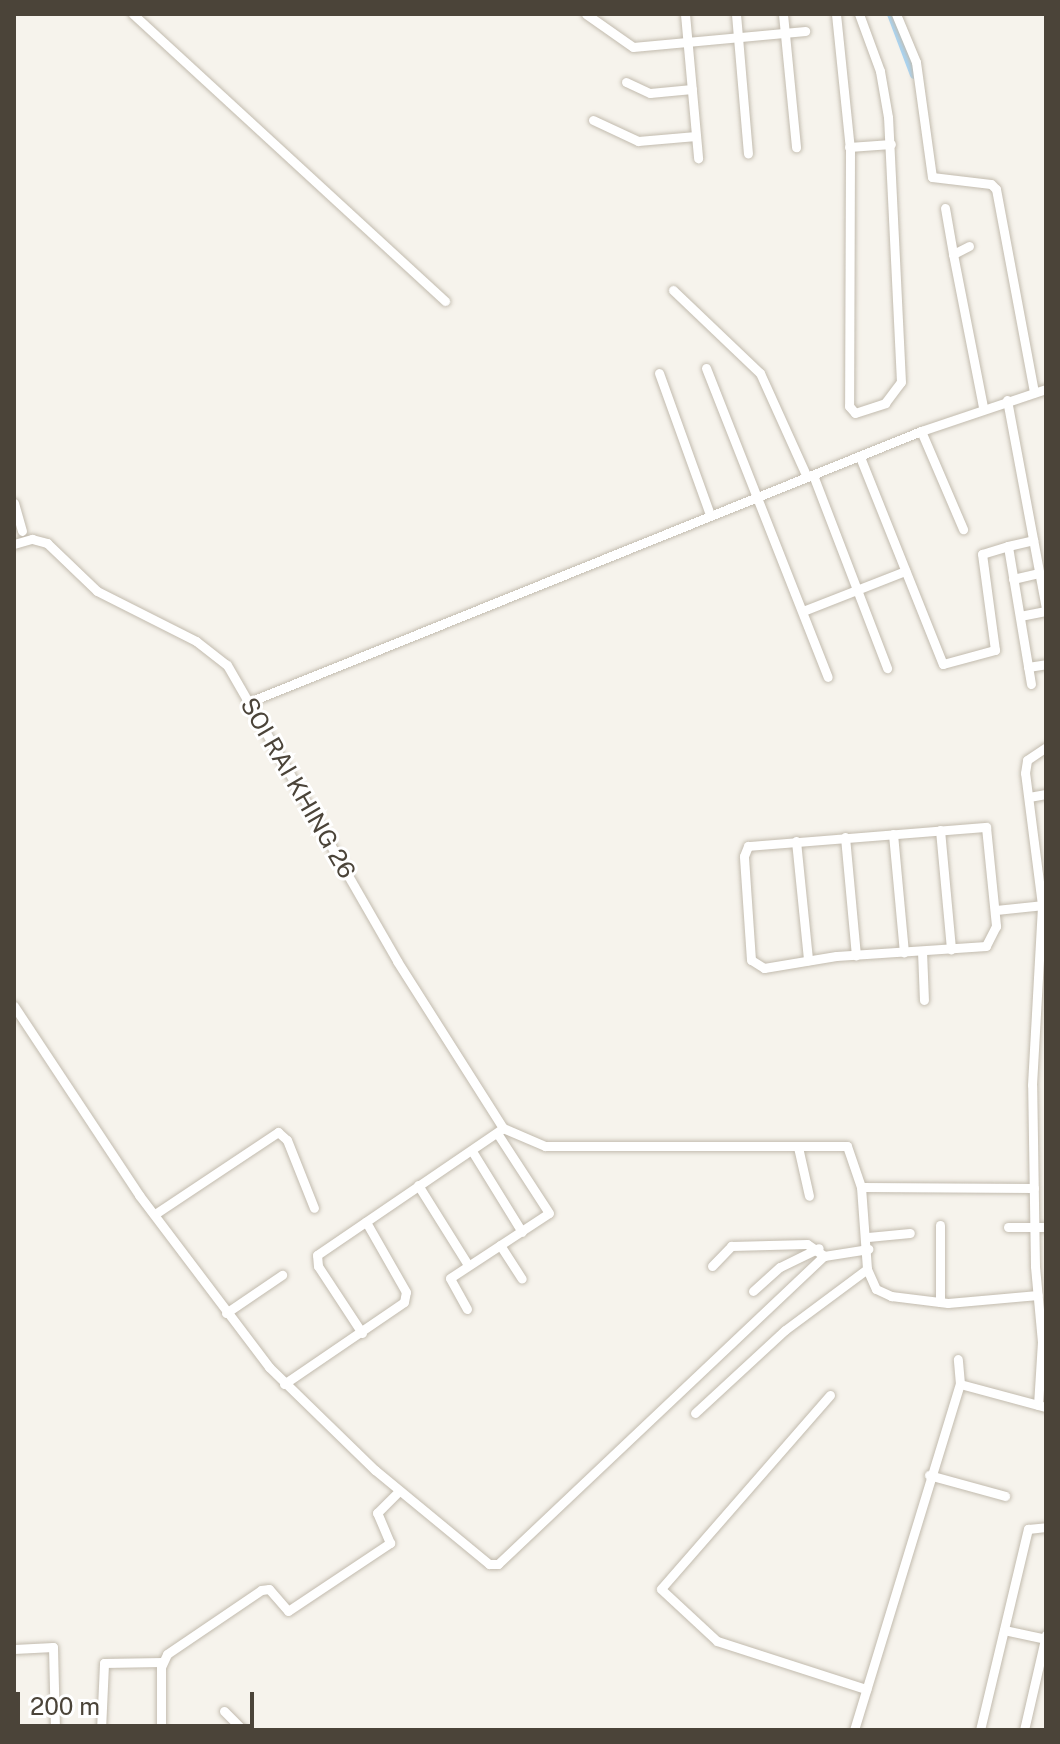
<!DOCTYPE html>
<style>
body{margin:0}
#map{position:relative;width:1060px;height:1744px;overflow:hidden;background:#f6f3ec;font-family:"Public Sans",sans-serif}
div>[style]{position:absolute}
.canal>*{height:8px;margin:-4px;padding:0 4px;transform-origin:4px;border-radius:4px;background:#a9d4f2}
.roads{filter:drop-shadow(0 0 2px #c2bbae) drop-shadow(0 0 2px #c2bbae)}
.minor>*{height:9px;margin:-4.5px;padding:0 4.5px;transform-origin:4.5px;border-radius:4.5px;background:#fff}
span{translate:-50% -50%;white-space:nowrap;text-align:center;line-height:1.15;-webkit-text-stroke:6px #fff;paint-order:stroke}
.street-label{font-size:24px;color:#4b4439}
.frame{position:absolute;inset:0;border:16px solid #4b4439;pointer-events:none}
.scale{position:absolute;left:16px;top:1692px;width:238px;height:36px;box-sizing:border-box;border:4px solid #4b4439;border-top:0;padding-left:10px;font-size:24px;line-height:28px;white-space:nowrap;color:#4b4439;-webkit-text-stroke:6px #fff;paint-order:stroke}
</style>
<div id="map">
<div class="canal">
<i style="left:891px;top:14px;width:65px;rotate:69.3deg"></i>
</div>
<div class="roads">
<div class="minor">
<i style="left:133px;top:14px;width:424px;rotate:42.6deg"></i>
<i style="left:586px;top:14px;width:57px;rotate:35.1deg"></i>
<i style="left:633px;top:47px;width:173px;rotate:-5.3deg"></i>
<i style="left:685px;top:14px;width:145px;rotate:84.8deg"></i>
<i style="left:736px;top:14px;width:140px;rotate:85.1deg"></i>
<i style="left:783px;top:14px;width:134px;rotate:84.4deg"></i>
<i style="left:836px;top:14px;width:137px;rotate:84.1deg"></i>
<i style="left:850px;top:150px;width:256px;rotate:90.2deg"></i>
<i style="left:849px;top:406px;width:9px;rotate:49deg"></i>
<i style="left:855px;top:413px;width:32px;rotate:-18deg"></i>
<i style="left:885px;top:403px;width:26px;rotate:-53deg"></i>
<i style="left:901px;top:382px;width:265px;rotate:-92.8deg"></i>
<i style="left:888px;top:117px;width:47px;rotate:-99.9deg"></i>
<i style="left:880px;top:71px;width:61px;rotate:-110.2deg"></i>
<i style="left:896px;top:14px;width:52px;rotate:67.4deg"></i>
<i style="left:916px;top:62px;width:116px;rotate:82.1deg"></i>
<i style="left:932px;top:177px;width:59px;rotate:6.8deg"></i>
<i style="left:991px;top:184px;width:7px;rotate:45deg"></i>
<i style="left:996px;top:189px;width:207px;rotate:79.4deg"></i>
<i style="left:626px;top:82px;width:26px;rotate:25deg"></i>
<i style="left:650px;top:93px;width:42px;rotate:-5.4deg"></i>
<i style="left:593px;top:120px;width:50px;rotate:25deg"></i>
<i style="left:638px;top:141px;width:58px;rotate:-4.9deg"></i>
<i style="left:849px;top:147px;width:42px;rotate:-4.1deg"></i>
<i style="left:945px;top:208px;width:47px;rotate:80.1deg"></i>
<i style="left:969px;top:246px;width:18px;rotate:153deg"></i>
<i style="left:953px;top:254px;width:156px;rotate:78.9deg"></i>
<i style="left:673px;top:290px;width:120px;rotate:43.7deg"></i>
<i style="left:760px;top:373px;width:114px;rotate:65.7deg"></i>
<i style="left:706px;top:368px;width:332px;rotate:68.5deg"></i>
<i style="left:659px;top:373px;width:151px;rotate:70.2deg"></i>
<i style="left:1007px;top:400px;width:213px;rotate:79.4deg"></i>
<i style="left:921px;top:431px;width:107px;rotate:66.8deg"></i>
<i style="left:860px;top:457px;width:223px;rotate:68.2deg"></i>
<i style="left:943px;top:664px;width:54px;rotate:-15.1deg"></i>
<i style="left:995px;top:650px;width:97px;rotate:-97.7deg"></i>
<i style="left:982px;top:554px;width:27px;rotate:-17deg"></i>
<i style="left:813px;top:475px;width:207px;rotate:69deg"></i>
<i style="left:14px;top:503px;width:29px;rotate:74deg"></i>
<i style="left:14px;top:544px;width:19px;rotate:-16deg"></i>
<i style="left:32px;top:539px;width:16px;rotate:15deg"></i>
<i style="left:47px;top:543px;width:69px;rotate:43.8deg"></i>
<i style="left:97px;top:591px;width:111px;rotate:26.8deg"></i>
<i style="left:196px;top:641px;width:39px;rotate:38deg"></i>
<i style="left:227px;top:665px;width:341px;rotate:60.1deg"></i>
<i style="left:397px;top:961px;width:198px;rotate:57.6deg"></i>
<i style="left:503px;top:1128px;width:46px;rotate:23.2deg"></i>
<i style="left:545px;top:1146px;width:302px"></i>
<i style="left:847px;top:1146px;width:43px;rotate:71.1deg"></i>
<i style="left:861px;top:1187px;width:82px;rotate:85.8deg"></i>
<i style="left:867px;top:1269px;width:22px;rotate:66deg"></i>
<i style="left:876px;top:1289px;width:17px;rotate:25deg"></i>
<i style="left:891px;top:1296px;width:57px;rotate:7deg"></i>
<i style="left:948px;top:1303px;width:90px;rotate:-5.1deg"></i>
<i style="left:1013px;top:579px;width:27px;rotate:-13deg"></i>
<i style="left:803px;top:611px;width:110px;rotate:-21.4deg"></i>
<i style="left:1020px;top:616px;width:26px;rotate:-11deg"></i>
<i style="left:1028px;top:667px;width:18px;rotate:-9deg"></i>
<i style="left:1031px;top:684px;width:140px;rotate:-99.5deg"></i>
<i style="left:1008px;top:546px;width:26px;rotate:-13deg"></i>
<i style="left:249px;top:702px;width:725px;rotate:-21.96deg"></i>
<i style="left:921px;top:431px;width:132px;rotate:-18.6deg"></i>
<i style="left:1029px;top:797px;width:17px;rotate:-10deg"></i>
<i style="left:986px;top:827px;width:100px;rotate:84.2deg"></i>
<i style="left:996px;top:926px;width:22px;rotate:117deg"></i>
<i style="left:986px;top:946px;width:150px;rotate:176.2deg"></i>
<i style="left:836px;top:956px;width:73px;rotate:170.5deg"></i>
<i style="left:764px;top:968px;width:15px;rotate:-148deg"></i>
<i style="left:751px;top:960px;width:104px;rotate:-93.9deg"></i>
<i style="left:744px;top:856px;width:11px;rotate:-68deg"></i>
<i style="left:748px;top:846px;width:239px;rotate:-4.6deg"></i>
<i style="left:940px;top:830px;width:120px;rotate:84.7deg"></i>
<i style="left:893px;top:834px;width:119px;rotate:84.7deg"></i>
<i style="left:845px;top:837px;width:119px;rotate:84.7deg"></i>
<i style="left:796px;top:841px;width:120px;rotate:84.2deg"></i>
<i style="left:996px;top:910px;width:48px;rotate:-5.9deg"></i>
<i style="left:922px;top:951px;width:49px;rotate:87.7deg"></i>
<i style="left:14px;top:1006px;width:227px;rotate:56.5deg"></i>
<i style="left:139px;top:1195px;width:216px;rotate:52.9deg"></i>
<i style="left:269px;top:1367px;width:148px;rotate:44.2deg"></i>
<i style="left:375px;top:1470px;width:148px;rotate:39.5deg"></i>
<i style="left:489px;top:1564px;width:9px"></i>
<i style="left:498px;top:1564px;width:448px;rotate:-43.4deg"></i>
<i style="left:824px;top:1256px;width:45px;rotate:-9deg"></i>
<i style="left:798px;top:1147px;width:50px;rotate:77.3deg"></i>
<i style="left:472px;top:1151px;width:95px;rotate:58.3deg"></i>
<i style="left:418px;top:1185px;width:94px;rotate:58deg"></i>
<i style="left:861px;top:1187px;width:173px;rotate:0.3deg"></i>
<i style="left:155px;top:1214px;width:148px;rotate:-33.7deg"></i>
<i style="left:278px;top:1132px;width:12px;rotate:42deg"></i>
<i style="left:287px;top:1140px;width:73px;rotate:68.3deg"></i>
<i style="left:1008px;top:1227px;width:38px"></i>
<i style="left:868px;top:1237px;width:42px;rotate:-5.4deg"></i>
<i style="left:500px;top:1245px;width:40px;rotate:57.1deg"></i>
<i style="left:712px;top:1266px;width:28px;rotate:-46deg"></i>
<i style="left:731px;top:1246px;width:76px;rotate:-1.5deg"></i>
<i style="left:807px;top:1244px;width:21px;rotate:35deg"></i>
<i style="left:753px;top:1291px;width:36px;rotate:-42deg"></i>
<i style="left:780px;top:1267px;width:43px;rotate:-26deg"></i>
<i style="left:940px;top:1302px;width:77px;rotate:-90deg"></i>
<i style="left:467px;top:1309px;width:35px;rotate:-119deg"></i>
<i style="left:450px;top:1278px;width:118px;rotate:-33.3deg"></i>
<i style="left:549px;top:1213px;width:95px;rotate:-123deg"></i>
<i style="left:226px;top:1313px;width:68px;rotate:-34.2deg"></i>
<i style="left:362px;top:1333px;width:80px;rotate:-123.3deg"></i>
<i style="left:318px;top:1266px;width:11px;rotate:-95deg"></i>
<i style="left:317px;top:1255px;width:225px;rotate:-34.3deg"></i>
<i style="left:284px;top:1384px;width:145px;rotate:-34.3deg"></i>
<i style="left:404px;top:1302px;width:10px;rotate:-79deg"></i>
<i style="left:406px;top:1292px;width:81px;rotate:-119.7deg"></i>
<i style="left:960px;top:1384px;width:89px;rotate:15deg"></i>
<i style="left:830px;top:1395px;width:257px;rotate:131.1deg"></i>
<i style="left:661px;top:1589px;width:76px;rotate:42.9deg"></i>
<i style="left:717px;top:1641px;width:157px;rotate:17.9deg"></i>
<i style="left:1038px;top:1405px;width:63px;rotate:-86.4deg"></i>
<i style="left:1042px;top:1342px;width:76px;rotate:-95.3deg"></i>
<i style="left:1035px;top:1266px;width:181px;rotate:-90.9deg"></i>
<i style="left:1032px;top:1085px;width:180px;rotate:-86.8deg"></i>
<i style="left:1042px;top:905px;width:133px;rotate:-97.3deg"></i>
<i style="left:1025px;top:773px;width:13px;rotate:-81deg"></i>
<i style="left:1027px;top:760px;width:23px;rotate:-34deg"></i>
<i style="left:695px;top:1413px;width:122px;rotate:-42.7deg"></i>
<i style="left:785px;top:1330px;width:102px;rotate:-36.6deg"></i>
<i style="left:929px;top:1475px;width:79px;rotate:15.4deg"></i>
<i style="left:1004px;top:1630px;width:43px;rotate:12.1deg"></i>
<i style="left:14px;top:1649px;width:39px;rotate:-3deg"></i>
<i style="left:53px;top:1647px;width:83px;rotate:88.6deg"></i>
<i style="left:224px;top:1711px;width:27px;rotate:45deg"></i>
<i style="left:101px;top:1730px;width:67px;rotate:-87.4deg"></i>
<i style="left:104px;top:1663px;width:58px;rotate:-1deg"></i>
<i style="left:161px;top:1730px;width:63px;rotate:-90deg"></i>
<i style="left:161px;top:1667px;width:14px;rotate:-65deg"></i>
<i style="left:167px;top:1654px;width:114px;rotate:-34.2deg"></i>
<i style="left:261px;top:1590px;width:8px;rotate:-7deg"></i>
<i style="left:269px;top:1589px;width:29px;rotate:49deg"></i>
<i style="left:288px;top:1611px;width:123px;rotate:-33.7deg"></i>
<i style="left:390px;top:1543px;width:33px;rotate:-113deg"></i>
<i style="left:377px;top:1513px;width:31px;rotate:-45deg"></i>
<i style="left:854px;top:1730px;width:362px;rotate:-73deg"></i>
<i style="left:960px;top:1384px;width:25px;rotate:-95deg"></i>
<i style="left:980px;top:1730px;width:207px;rotate:-76.6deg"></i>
<i style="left:1028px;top:1529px;width:18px;rotate:-6deg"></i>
<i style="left:1024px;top:1730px;width:98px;rotate:-77deg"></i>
</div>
</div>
<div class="street-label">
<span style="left:298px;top:788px;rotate:60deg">SOI RAI KHING 26</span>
</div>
<div class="frame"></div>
<div class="scale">200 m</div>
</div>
